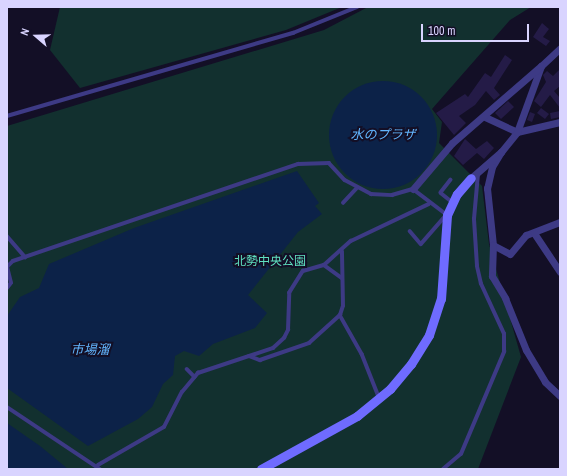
<!DOCTYPE html>
<meta charset="utf-8">
<style>
body{margin:0}
#map{position:relative;width:567px;height:476px;overflow:hidden;background:#130f26;font-family:"Archivo Narrow","Noto Sans JP",sans-serif}
div>[style]{position:absolute}
.green>*{inset:0;background:#12302f}
.water>*{inset:0;background:#0c2248}
.round{border-radius:50%}
.building>*{inset:0;background:#241b47}
.lane>*{height:3.5px;margin:-1.75px;padding:0 1.75px;transform-origin:1.75px;border-radius:1.75px;background:#3d3a85}
.street>*{height:7px;margin:-3.5px;padding:0 3.5px;transform-origin:3.5px;border-radius:3.5px;background:#3d3a85}
.secondary>*{height:9px;margin:-4.5px;padding:0 4.5px;transform-origin:4.5px;border-radius:4.5px;background:#6f6bff}
span{translate:-50% -50%;white-space:nowrap;text-align:center;line-height:1.15;-webkit-text-stroke:4px #130f26;paint-order:stroke}
.park-label{font-size:12px;color:#5fe0c0}
.water-label{font-size:13px;color:#62b6ff;font-style:italic}
.frame{position:absolute;inset:0;border:8px solid #d9d4ff;pointer-events:none}
.north{position:absolute;left:16px;top:16px;width:40px;height:40px;-webkit-text-stroke:3px #130f26;paint-order:stroke;rotate:290deg;font-size:11px;font-weight:700;line-height:16px;text-align:center;color:#d9d4ff}
.north::after{content:'';display:block;margin:auto;width:14px;height:18px;background:#d9d4ff;clip-path:polygon(50% 0,100% 100%,50% 72%,0 100%)}
.scale{position:absolute;left:421px;top:24px;width:108px;height:18px;box-sizing:border-box;border:2px solid #d9d4ff;border-top:0;padding-left:5px;font-size:12px;line-height:14px;white-space:nowrap;color:#d9d4ff;-webkit-text-stroke:3px #130f26;paint-order:stroke}
</style>
<div id="map">
<div class="green">
<i style="clip-path:polygon(60px 7px,342px 7px,286px 30px,80px 88px,50px 50px)"></i>
<i style="clip-path:polygon(368px 7px,531px 7px,510px 20px,432px 109px,442px 122px,439px 143px,482px 186px,489px 244px,521px 357px,478px 469px,7px 469px,7px 126px,324px 30px)"></i>
</div>
<div class="water">
<i class="round" style="left:329px;top:81px;width:108px;height:108px"></i>
<i style="clip-path:polygon(297px 171px,319px 203px,315px 206px,322px 214px,298px 232px,248px 295px,267px 313px,255px 328px,213px 344px,199px 356px,184px 351px,175px 356px,173px 375px,163px 384px,152px 407px,138px 419px,88px 446px,7px 388px,7px 316px,20px 297px,39px 288px,49px 264px,134px 228px)"></i>
<i style="clip-path:polygon(7px 423px,40px 446px,68px 469px,7px 469px)"></i>
</div>
<div class="building">
<i style="clip-path:polygon(542px 23px,549px 29px,543px 37px,550px 41px,546px 46px,533px 37px)"></i>
<i style="clip-path:polygon(505px 55px,512px 60px,494px 88px,500px 95px,494px 100px,486px 91px,475px 105px,459px 116px,466px 123px,454px 135px,436px 113px,465px 94px,468px 97px,485px 73px,491px 77px)"></i>
<i style="clip-path:polygon(560px 69px,560px 86px,554px 91px,560px 98px,560px 108px,550px 95px,541px 107px,534px 101px,546px 82px,543px 75px,547px 71px,553px 76px)"></i>
<i style="clip-path:polygon(508px 101px,514px 107px,501px 119px,495px 113px)"></i>
<i style="clip-path:polygon(541px 108px,549px 114px,545px 119px,537px 113px)"></i>
<i style="clip-path:polygon(560px 111px,560px 117px,551px 119px,550px 113px)"></i>
<i style="clip-path:polygon(530px 112px,535px 114px,532px 122px,527px 120px)"></i>
<i style="clip-path:polygon(465px 139px,476px 149px,487px 141px,494px 148px,484px 159px,477px 153px,463px 165px,454px 156px)"></i>
</div>
<div class="lane">
<i style="left:7px;top:116px;width:298px;rotate:-16.2deg"></i>
<i style="left:293px;top:33px;width:69px;rotate:-22.1deg"></i>
<i style="left:451px;top:180px;width:16px;rotate:128deg"></i>
<i style="left:441px;top:193px;width:14px;rotate:39deg"></i>
<i style="left:343px;top:203px;width:21px;rotate:-47deg"></i>
<i style="left:410px;top:231px;width:17px;rotate:50deg"></i>
<i style="left:421px;top:244px;width:38px;rotate:-49deg"></i>
<i style="left:7px;top:236px;width:28px;rotate:49deg"></i>
<i style="left:324px;top:265px;width:22px;rotate:36deg"></i>
<i style="left:7px;top:288px;width:6px;rotate:-51deg"></i>
<i style="left:11px;top:283px;width:16px;rotate:-104deg"></i>
<i style="left:7px;top:267px;width:8px;rotate:-45deg"></i>
<i style="left:13px;top:261px;width:301px;rotate:-18.8deg"></i>
<i style="left:298px;top:164px;width:31px;rotate:-2deg"></i>
<i style="left:329px;top:163px;width:23px;rotate:47deg"></i>
<i style="left:345px;top:180px;width:30px;rotate:28deg"></i>
<i style="left:371px;top:194px;width:21px;rotate:3deg"></i>
<i style="left:392px;top:195px;width:22px;rotate:-16deg"></i>
<i style="left:413px;top:189px;width:41px;rotate:37.1deg"></i>
<i style="left:340px;top:315px;width:45px;rotate:60.6deg"></i>
<i style="left:362px;top:354px;width:46px;rotate:68.4deg"></i>
<i style="left:249px;top:356px;width:12px;rotate:20deg"></i>
<i style="left:260px;top:360px;width:52px;rotate:-19.1deg"></i>
<i style="left:309px;top:343px;width:42px;rotate:-42.1deg"></i>
<i style="left:340px;top:315px;width:9px;rotate:-72deg"></i>
<i style="left:343px;top:306px;width:54px;rotate:-91.1deg"></i>
<i style="left:187px;top:369px;width:11px;rotate:45deg"></i>
<i style="left:7px;top:407px;width:112px;rotate:33.7deg"></i>
<i style="left:98px;top:465px;width:76px;rotate:-29.9deg"></i>
<i style="left:164px;top:427px;width:39px;rotate:-63deg"></i>
<i style="left:182px;top:392px;width:25px;rotate:-50deg"></i>
<i style="left:198px;top:373px;width:79px;rotate:-18.4deg"></i>
<i style="left:273px;top:348px;width:15px;rotate:-42deg"></i>
<i style="left:284px;top:338px;width:9px;rotate:-63deg"></i>
<i style="left:288px;top:330px;width:37px;rotate:-88deg"></i>
<i style="left:289px;top:293px;width:26px;rotate:-58deg"></i>
<i style="left:303px;top:271px;width:22px;rotate:-16deg"></i>
<i style="left:324px;top:265px;width:36px;rotate:-42deg"></i>
<i style="left:351px;top:241px;width:86px;rotate:-25.4deg"></i>
<i style="left:443px;top:469px;width:23px;rotate:-40deg"></i>
<i style="left:461px;top:454px;width:111px;rotate:-67.1deg"></i>
<i style="left:504px;top:352px;width:18px;rotate:-90deg"></i>
<i style="left:504px;top:334px;width:55px;rotate:-114.7deg"></i>
<i style="left:481px;top:284px;width:18px;rotate:-103deg"></i>
<i style="left:477px;top:266px;width:47px;rotate:-93.7deg"></i>
<i style="left:474px;top:219px;width:45px;rotate:-84.9deg"></i>
</div>
<div class="street">
<i style="left:485px;top:117px;width:35px;rotate:25deg"></i>
<i style="left:517px;top:132px;width:44px;rotate:-13.1deg"></i>
<i style="left:501px;top:152px;width:17px;rotate:121deg"></i>
<i style="left:492px;top:167px;width:22px;rotate:103deg"></i>
<i style="left:487px;top:188px;width:57px;rotate:84deg"></i>
<i style="left:493px;top:245px;width:19px;rotate:28deg"></i>
<i style="left:510px;top:254px;width:25px;rotate:-50deg"></i>
<i style="left:526px;top:235px;width:36px;rotate:-21deg"></i>
<i style="left:471px;top:178px;width:40px;rotate:-41deg"></i>
<i style="left:501px;top:152px;width:26px;rotate:-51deg"></i>
<i style="left:517px;top:132px;width:70px;rotate:-70deg"></i>
<i style="left:541px;top:66px;width:26px;rotate:-43deg"></i>
<i style="left:413px;top:189px;width:60px;rotate:-49.7deg"></i>
<i style="left:452px;top:143px;width:118px;rotate:-40.9deg"></i>
<i style="left:534px;top:233px;width:47px;rotate:56.3deg"></i>
<i style="left:493px;top:245px;width:31px;rotate:92deg"></i>
<i style="left:492px;top:276px;width:26px;rotate:59deg"></i>
<i style="left:505px;top:298px;width:56px;rotate:68deg"></i>
<i style="left:526px;top:350px;width:37px;rotate:59deg"></i>
<i style="left:545px;top:382px;width:21px;rotate:43deg"></i>
</div>
<div class="secondary">
<i style="left:261px;top:469px;width:110px;rotate:-28.9deg"></i>
<i style="left:357px;top:416px;width:43px;rotate:-39.3deg"></i>
<i style="left:390px;top:389px;width:33px;rotate:-50deg"></i>
<i style="left:411px;top:364px;width:34px;rotate:-58deg"></i>
<i style="left:429px;top:335px;width:38px;rotate:-72deg"></i>
<i style="left:441px;top:299px;width:84px;rotate:-85.9deg"></i>
<i style="left:447px;top:215px;width:23px;rotate:-65deg"></i>
<i style="left:457px;top:194px;width:21px;rotate:-49deg"></i>
</div>
<div class="park-label">
<span style="left:270px;top:262px">北勢中央公園</span>
</div>
<div class="water-label">
<span style="left:383px;top:135px">水のプラザ</span>
<span style="left:90px;top:350px">市場溜</span>
</div>
<div class="frame"></div>
<div class="north">N</div>
<div class="scale">100 m</div>
</div>
